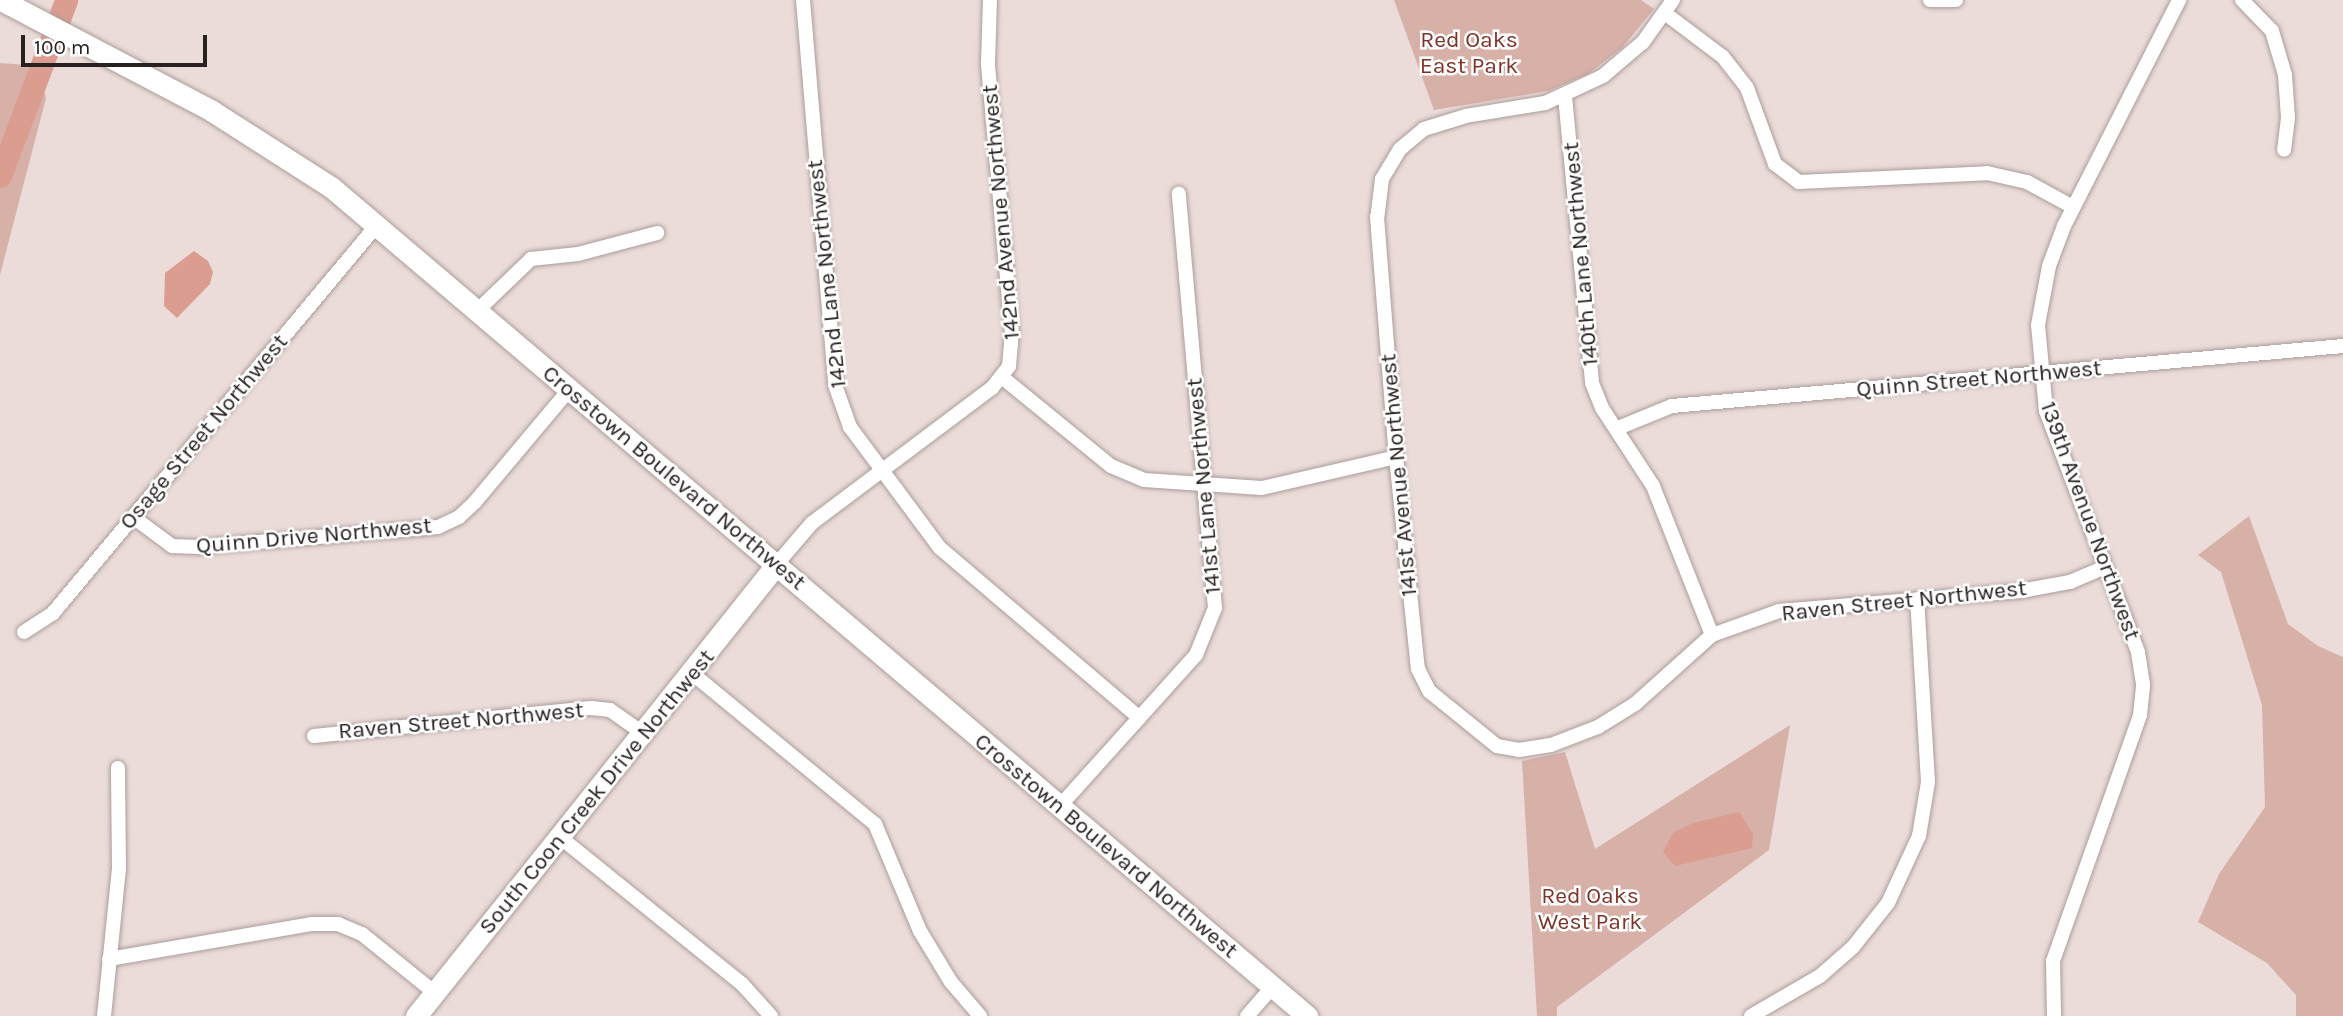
<!DOCTYPE html>
<style>
body{margin:0}
#map{position:relative;width:2343px;height:1016px;overflow:hidden;background:#ebdcd9;font-family:Karla,sans-serif}
div>[style]{position:absolute}
.green>*{inset:0;background:#d7b0a8}
.water>*{inset:0;background:#dc9d91}
.river>*{height:23px;margin:-11.5px;padding:0 11.5px;transform-origin:11.5px;border-radius:11.5px;background:#dc9d91}
.roads{filter:drop-shadow(0 0 2px #ab9d9a) drop-shadow(0 0 2px #ab9d9a)}
.street>*{height:14px;margin:-7px;padding:0 7px;transform-origin:7px;border-radius:7px;background:#fff}
.secondary>*{height:21px;margin:-10.5px;padding:0 10.5px;transform-origin:10.5px;border-radius:10.5px;background:#fff}
span{translate:-50% -50%;white-space:nowrap;text-align:center;line-height:1.15;-webkit-text-stroke:5px #fff;paint-order:stroke}
.park-label{font-size:23px;color:#7e3226}
.street-label{font-size:23px;color:#272120}
.scale{position:absolute;left:21px;top:35px;width:186px;height:32px;box-sizing:border-box;border:4px solid #272120;border-top:0;padding-left:9px;font-size:21px;line-height:24px;white-space:nowrap;color:#272120;-webkit-text-stroke:5px #fff;paint-order:stroke}
</style>
<div id="map">
<div class="green">
<i style="clip-path:polygon(1394px 0,1641px 0,1654px 9px,1622px 48px,1588px 74px,1548px 91px,1434px 110px)"></i>
<i style="clip-path:polygon(0 63px,38px 66px,46px 98px,0 275px)"></i>
<i style="clip-path:polygon(2249px 516px,2288px 624px,2318px 646px,2343px 657px,2343px 1016px,2296px 1016px,2296px 995px,2267px 963px,2198px 922px,2219px 874px,2265px 807px,2262px 705px,2221px 572px,2198px 555px)"></i>
<i style="clip-path:polygon(1790px 725px,1769px 850px,1557px 1007px,1557px 1016px,1537px 1016px,1522px 761px,1565px 752px,1595px 849px)"></i>
</div>
<div class="water">
<i style="clip-path:polygon(194px 251px,208px 261px,213px 272px,210px 284px,177px 318px,164px 306px,165px 273px)"></i>
<i style="clip-path:polygon(1739px 812px,1753px 834px,1752px 848px,1675px 866px,1663px 852px,1673px 833px,1693px 823px)"></i>
</div>
<div class="river">
<i style="left:0;top:176px;width:188px;rotate:-69.4deg"></i>
</div>
<div class="roads">
<div class="street">
<i style="left:803px;top:0;width:386px;rotate:85.2deg"></i>
<i style="left:835px;top:385px;width:45px;rotate:70.3deg"></i>
<i style="left:850px;top:427px;width:151px;rotate:53.4deg"></i>
<i style="left:940px;top:548px;width:262px;rotate:40.4deg"></i>
<i style="left:1673px;top:0;width:52px;rotate:125.5deg"></i>
<i style="left:1643px;top:42px;width:52px;rotate:139.6deg"></i>
<i style="left:1603px;top:76px;width:64px;rotate:155deg"></i>
<i style="left:1545px;top:103px;width:80px;rotate:170.7deg"></i>
<i style="left:1466px;top:116px;width:44px;rotate:162.8deg"></i>
<i style="left:1424px;top:129px;width:31px;rotate:140deg"></i>
<i style="left:1400px;top:149px;width:35px;rotate:121deg"></i>
<i style="left:1382px;top:179px;width:38px;rotate:97deg"></i>
<i style="left:1377px;top:217px;width:241px;rotate:85.5deg"></i>
<i style="left:1396px;top:457px;width:213px;rotate:84.1deg"></i>
<i style="left:1418px;top:669px;width:25px;rotate:63deg"></i>
<i style="left:1429px;top:691px;width:87px;rotate:39deg"></i>
<i style="left:1497px;top:746px;width:22px;rotate:10deg"></i>
<i style="left:1519px;top:750px;width:32px;rotate:-9deg"></i>
<i style="left:1551px;top:745px;width:50px;rotate:-21deg"></i>
<i style="left:1598px;top:727px;width:44px;rotate:-31.9deg"></i>
<i style="left:1635px;top:704px;width:103px;rotate:-41.9deg"></i>
<i style="left:1712px;top:635px;width:71px;rotate:-19.7deg"></i>
<i style="left:1779px;top:611px;width:243px;rotate:-4.7deg"></i>
<i style="left:2021px;top:591px;width:50px;rotate:-10.4deg"></i>
<i style="left:2070px;top:582px;width:38px;rotate:-23deg"></i>
<i style="left:1930px;top:0;width:26px"></i>
<i style="left:2242px;top:0;width:43px;rotate:45.9deg"></i>
<i style="left:2272px;top:31px;width:46px;rotate:73.5deg"></i>
<i style="left:2285px;top:75px;width:43px;rotate:86deg"></i>
<i style="left:2288px;top:118px;width:32px;rotate:97deg"></i>
<i style="left:1666px;top:14px;width:71px;rotate:37deg"></i>
<i style="left:1723px;top:57px;width:39px;rotate:52deg"></i>
<i style="left:1747px;top:88px;width:81px;rotate:69.8deg"></i>
<i style="left:1775px;top:164px;width:30px;rotate:37deg"></i>
<i style="left:1799px;top:182px;width:188px;rotate:-2.7deg"></i>
<i style="left:1987px;top:173px;width:41px;rotate:12.7deg"></i>
<i style="left:2027px;top:182px;width:52px;rotate:28.5deg"></i>
<i style="left:1565px;top:96px;width:288px;rotate:84.6deg"></i>
<i style="left:1592px;top:383px;width:27px;rotate:68deg"></i>
<i style="left:1602px;top:408px;width:93px;rotate:56.8deg"></i>
<i style="left:1653px;top:486px;width:160px;rotate:68.4deg"></i>
<i style="left:478px;top:310px;width:74px;rotate:-43.9deg"></i>
<i style="left:531px;top:259px;width:47px;rotate:-6.1deg"></i>
<i style="left:578px;top:254px;width:82px;rotate:-14.9deg"></i>
<i style="left:1003px;top:378px;width:139px;rotate:39.2deg"></i>
<i style="left:1111px;top:466px;width:36px;rotate:23deg"></i>
<i style="left:1144px;top:480px;width:118px;rotate:3.9deg"></i>
<i style="left:1262px;top:488px;width:138px;rotate:-13deg"></i>
<i style="left:1618px;top:428px;width:58px;rotate:-22.2deg"></i>
<i style="left:1672px;top:406px;width:674px;rotate:-5.11deg"></i>
<i style="left:133px;top:517px;width:49px;rotate:36.6deg"></i>
<i style="left:172px;top:546px;width:27px;rotate:2deg"></i>
<i style="left:199px;top:547px;width:240px;rotate:-4.8deg"></i>
<i style="left:438px;top:527px;width:23px;rotate:-25deg"></i>
<i style="left:459px;top:517px;width:22px;rotate:-43deg"></i>
<i style="left:475px;top:502px;width:146px;rotate:-50deg"></i>
<i style="left:776px;top:565px;width:55px;rotate:-49.4deg"></i>
<i style="left:812px;top:523px;width:225px;rotate:-36.9deg"></i>
<i style="left:992px;top:388px;width:28px;rotate:-52deg"></i>
<i style="left:1009px;top:366px;width:32px;rotate:-85deg"></i>
<i style="left:1012px;top:334px;width:272px;rotate:-95.1deg"></i>
<i style="left:988px;top:63px;width:63px;rotate:-88.2deg"></i>
<i style="left:24px;top:632px;width:35px;rotate:-33deg"></i>
<i style="left:53px;top:613px;width:505px;rotate:-50.14deg"></i>
<i style="left:693px;top:674px;width:236px;rotate:39.5deg"></i>
<i style="left:875px;top:824px;width:116px;rotate:67.2deg"></i>
<i style="left:920px;top:931px;width:60px;rotate:58.7deg"></i>
<i style="left:951px;top:982px;width:45px;rotate:49.5deg"></i>
<i style="left:314px;top:736px;width:278px;rotate:-5.8deg"></i>
<i style="left:591px;top:708px;width:19px;rotate:6deg"></i>
<i style="left:610px;top:710px;width:40px;rotate:34.9deg"></i>
<i style="left:1059px;top:807px;width:205px;rotate:-48deg"></i>
<i style="left:1196px;top:655px;width:51px;rotate:-68deg"></i>
<i style="left:1215px;top:608px;width:416px;rotate:-95deg"></i>
<i style="left:561px;top:838px;width:233px;rotate:38.9deg"></i>
<i style="left:742px;top:984px;width:43px;rotate:47.8deg"></i>
<i style="left:109px;top:959px;width:205px;rotate:-9.8deg"></i>
<i style="left:311px;top:924px;width:27px"></i>
<i style="left:338px;top:924px;width:26px;rotate:23deg"></i>
<i style="left:362px;top:934px;width:94px;rotate:38.9deg"></i>
<i style="left:104px;top:1016px;width:149px;rotate:-84.2deg"></i>
<i style="left:119px;top:868px;width:100px;rotate:-90.6deg"></i>
<i style="left:1247px;top:1016px;width:38px;rotate:-49deg"></i>
<i style="left:1751px;top:1016px;width:80px;rotate:-30.1deg"></i>
<i style="left:1820px;top:976px;width:44px;rotate:-41.3deg"></i>
<i style="left:1853px;top:947px;width:56px;rotate:-51.5deg"></i>
<i style="left:1888px;top:903px;width:74px;rotate:-65.2deg"></i>
<i style="left:1919px;top:836px;width:55px;rotate:-80.5deg"></i>
<i style="left:1928px;top:782px;width:183px;rotate:-93.4deg"></i>
<i style="left:2054px;top:1016px;width:55px;rotate:-91deg"></i>
<i style="left:2053px;top:961px;width:261px;rotate:-70.5deg"></i>
<i style="left:2140px;top:715px;width:31px;rotate:-84deg"></i>
<i style="left:2143px;top:684px;width:32px;rotate:-99deg"></i>
<i style="left:2138px;top:652px;width:258px;rotate:-110.9deg"></i>
<i style="left:2046px;top:411px;width:86px;rotate:-95.3deg"></i>
<i style="left:2038px;top:325px;width:60px;rotate:-79.4deg"></i>
<i style="left:2049px;top:266px;width:43px;rotate:-69.4deg"></i>
<i style="left:2064px;top:226px;width:254px;rotate:-63deg"></i>
</div>
<div class="secondary">
<i style="left:1px;top:0;width:238px;rotate:27.7deg"></i>
<i style="left:212px;top:111px;width:141px;rotate:32.6deg"></i>
<i style="left:331px;top:187px;width:1281px;rotate:40.34deg"></i>
<i style="left:416px;top:1016px;width:577px;rotate:-51.4deg"></i>
</div>
</div>
<div class="park-label">
<span style="left:1469px;top:53px">Red Oaks<br>East Park</span>
<span style="left:1590px;top:909px">Red Oaks<br>West Park</span>
</div>
<div class="street-label">
<span style="left:1001px;top:212px;rotate:-95deg">142nd Avenue Northwest</span>
<span style="left:1581px;top:254px;rotate:-95deg">140th Lane Northwest</span>
<span style="left:827px;top:274px;rotate:-96deg">142nd Lane Northwest</span>
<span style="left:1979px;top:379px;rotate:-5deg">Quinn Street Northwest</span>
<span style="left:204px;top:432px;rotate:-50deg">Osage Street Northwest</span>
<span style="left:1399px;top:475px;rotate:-95deg">141st Avenue Northwest</span>
<span style="left:674px;top:478px;rotate:40deg">Crosstown Boulevard Northwest</span>
<span style="left:1204px;top:486px;rotate:-95deg">141st Lane Northwest</span>
<span style="left:2090px;top:521px;rotate:70deg">139th Avenue Northwest</span>
<span style="left:314px;top:536px;rotate:-5deg">Quinn Drive Northwest</span>
<span style="left:1904px;top:601px;rotate:-6deg">Raven Street Northwest</span>
<span style="left:461px;top:721px;rotate:-5deg">Raven Street Northwest</span>
<span style="left:597px;top:792px;rotate:-51deg">South Coon Creek Drive Northwest</span>
<span style="left:1106px;top:846px;rotate:40deg">Crosstown Boulevard Northwest</span>
</div>
<div class="scale">100 m</div>
</div>
